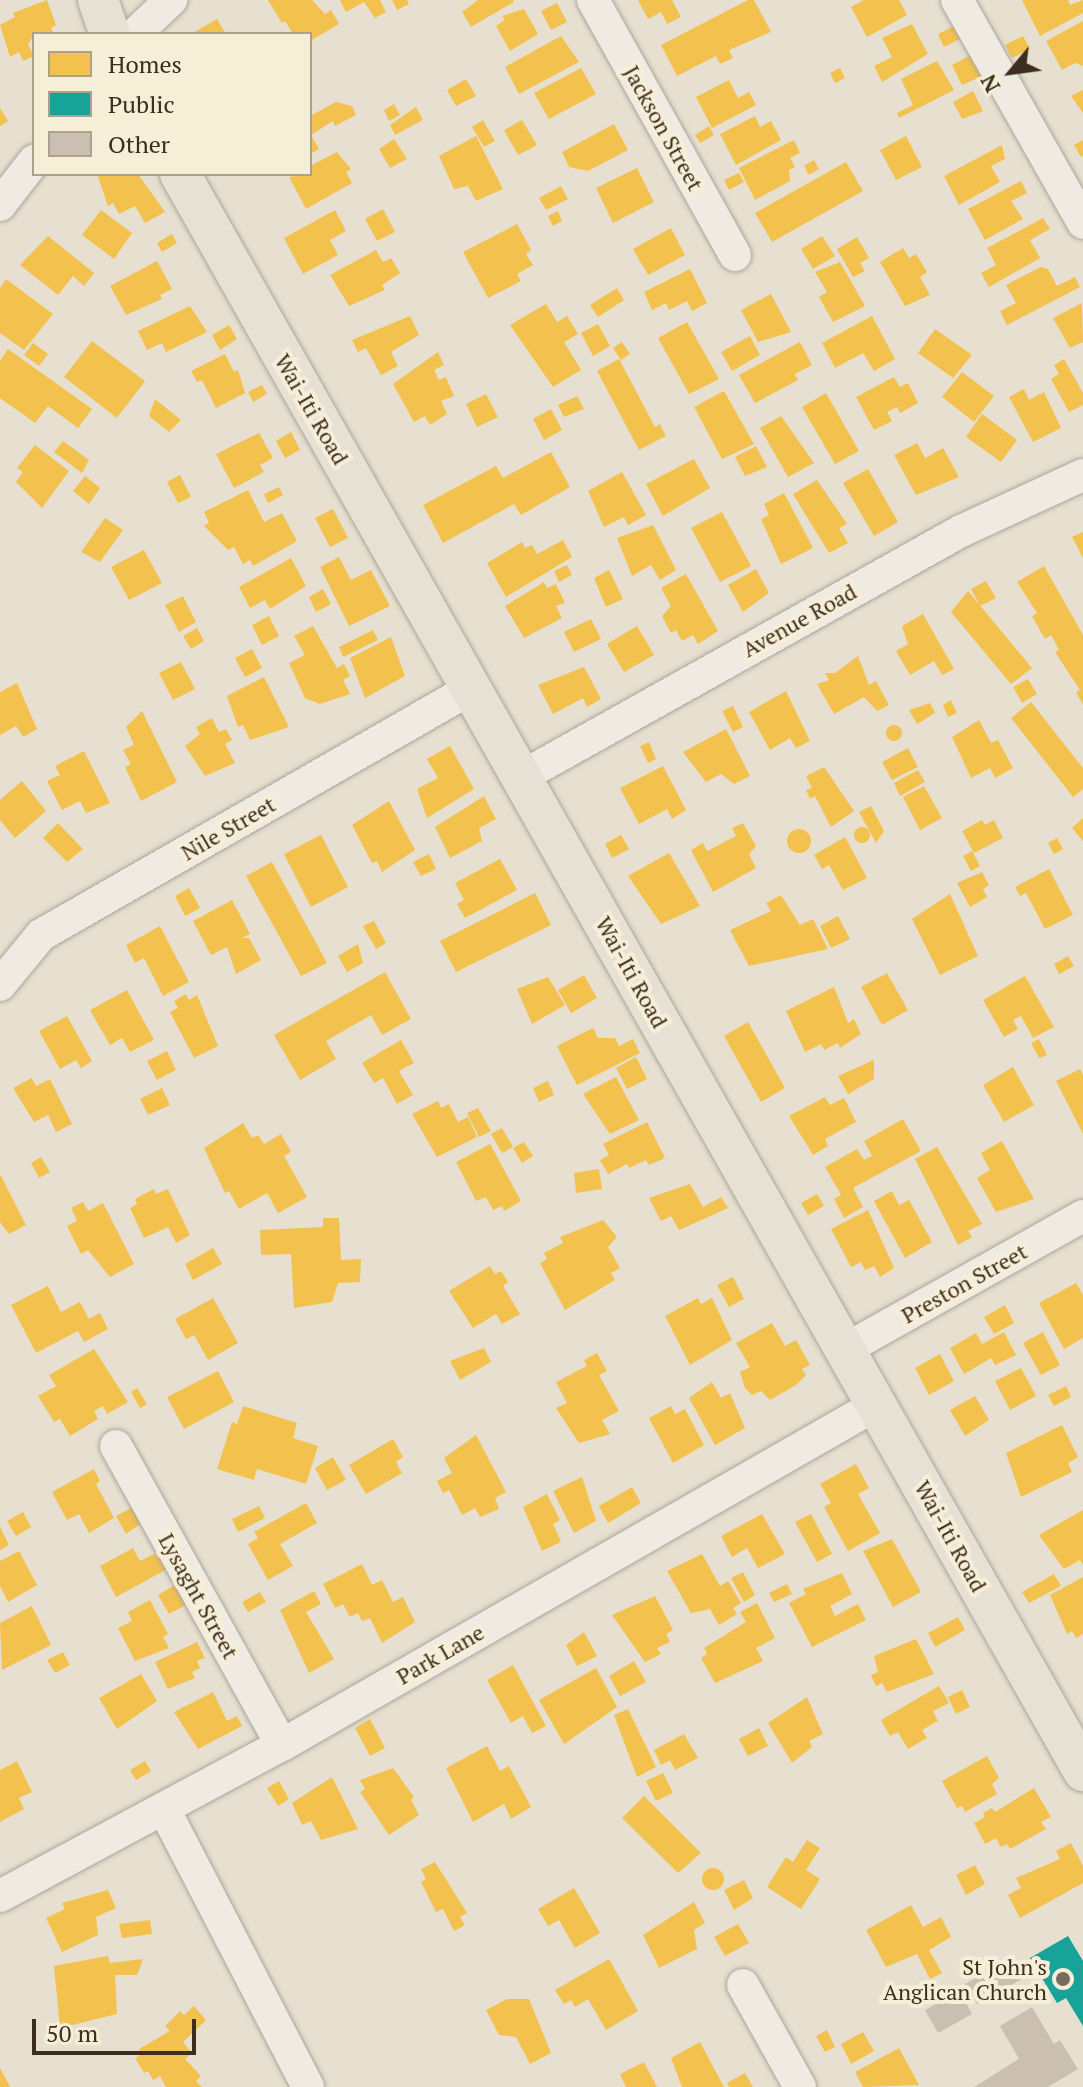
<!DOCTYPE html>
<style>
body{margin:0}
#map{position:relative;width:1083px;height:2087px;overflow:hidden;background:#e7e0d1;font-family:"PT Serif",serif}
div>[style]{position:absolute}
.homes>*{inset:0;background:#f2c14e}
.round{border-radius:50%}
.public>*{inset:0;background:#17a398}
.building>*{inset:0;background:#cbbfb2}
.roads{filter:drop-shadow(0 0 2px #ada599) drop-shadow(0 0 2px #ada599)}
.minor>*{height:32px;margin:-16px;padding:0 16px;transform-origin:16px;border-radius:16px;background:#efebe3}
.major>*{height:40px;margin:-20px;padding:0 20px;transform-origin:20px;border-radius:20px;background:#e6e1d4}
.dots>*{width:22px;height:22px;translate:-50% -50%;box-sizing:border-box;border:4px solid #f7eed8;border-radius:50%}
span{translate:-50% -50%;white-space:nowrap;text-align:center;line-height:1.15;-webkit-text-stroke:8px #f7eed8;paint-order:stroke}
.street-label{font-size:22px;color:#3d2e20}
.poi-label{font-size:22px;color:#3d2e20}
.right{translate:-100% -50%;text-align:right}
.legend{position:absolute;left:32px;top:32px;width:280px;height:144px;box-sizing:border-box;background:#f7eed8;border:2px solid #ada18e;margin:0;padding:10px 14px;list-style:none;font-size:24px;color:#3d2e20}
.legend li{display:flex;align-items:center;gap:16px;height:40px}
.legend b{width:40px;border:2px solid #ada18e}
.north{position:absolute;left:971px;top:32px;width:80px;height:80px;-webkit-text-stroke:6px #f7eed8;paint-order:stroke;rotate:241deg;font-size:22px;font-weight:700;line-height:32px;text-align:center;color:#3d2e20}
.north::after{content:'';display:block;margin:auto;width:28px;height:36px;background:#3d2e20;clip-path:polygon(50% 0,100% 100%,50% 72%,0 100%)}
.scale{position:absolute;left:32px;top:2019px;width:164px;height:36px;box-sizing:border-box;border:4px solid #3d2e20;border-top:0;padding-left:10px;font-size:24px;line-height:28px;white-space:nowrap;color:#3d2e20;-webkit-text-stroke:6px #f7eed8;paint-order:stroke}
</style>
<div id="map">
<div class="homes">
<i style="clip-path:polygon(47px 0,56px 25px,51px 28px,54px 34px,34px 34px,28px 45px,34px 56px,23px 61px,19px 52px,10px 57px,0 25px,15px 17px,13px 13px)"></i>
<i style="clip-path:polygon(268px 0,312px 0,325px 14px,331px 10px,339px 24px,310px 41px,310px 34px,293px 34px,285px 21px,282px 23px)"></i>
<i style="clip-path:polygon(340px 0,380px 0,386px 12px,375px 18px,364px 2px,346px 12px)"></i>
<i style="clip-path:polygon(392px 0,407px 0,409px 4px,397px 10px)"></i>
<i style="clip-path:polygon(478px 0,513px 0,514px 2px,471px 27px,462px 12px)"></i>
<i style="clip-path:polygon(638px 0,672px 0,681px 17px,667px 24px,661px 12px,648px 19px)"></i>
<i style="clip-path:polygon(748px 0,754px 0,771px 32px,729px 50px,733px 58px,720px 64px,716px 56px,677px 76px,661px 45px)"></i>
<i style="clip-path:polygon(864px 0,899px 0,907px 15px,867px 37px,851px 7px)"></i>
<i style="clip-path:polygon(1022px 0,1068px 0,1070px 5px,1083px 0,1083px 13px,1040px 36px)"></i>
<i style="clip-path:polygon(557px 3px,567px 22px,551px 30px,541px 11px)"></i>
<i style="clip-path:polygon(524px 9px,538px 34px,510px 51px,496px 26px,505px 20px,502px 16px)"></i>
<i style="clip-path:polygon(217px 19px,226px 34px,191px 34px)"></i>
<i style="clip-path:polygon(1083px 21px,1083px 66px,1075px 63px,1062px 70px,1046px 41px)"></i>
<i style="clip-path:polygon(912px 24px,928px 54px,882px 82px,874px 66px,892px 57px,882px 38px)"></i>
<i style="clip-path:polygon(956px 25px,962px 38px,944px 47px,938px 34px)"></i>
<i style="clip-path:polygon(561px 36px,579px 62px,519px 94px,505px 67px)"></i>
<i style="clip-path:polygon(1023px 36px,1030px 49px,1012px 58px,1005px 45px)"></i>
<i style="clip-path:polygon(971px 55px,982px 76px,962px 85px,952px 65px)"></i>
<i style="clip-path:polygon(937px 61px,954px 90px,899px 118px,897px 113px,913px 105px,901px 79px)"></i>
<i style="clip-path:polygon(581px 68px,596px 94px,549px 119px,534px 93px)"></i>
<i style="clip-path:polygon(840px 68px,845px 78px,835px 83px,830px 73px)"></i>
<i style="clip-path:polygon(466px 79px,476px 96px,456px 106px,447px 90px)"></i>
<i style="clip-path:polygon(729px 80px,738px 98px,749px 92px,756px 105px,712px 128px,696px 97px)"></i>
<i style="clip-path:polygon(1083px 90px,1083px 113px,1071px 96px)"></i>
<i style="clip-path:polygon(973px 91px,983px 111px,962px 119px,953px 102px)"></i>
<i style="clip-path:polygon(336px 102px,352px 106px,356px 115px,335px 126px,333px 121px,311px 135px,319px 149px,310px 154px,310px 116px)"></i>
<i style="clip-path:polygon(394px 104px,400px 115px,389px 121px,384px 110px)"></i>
<i style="clip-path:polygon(416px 107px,423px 120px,395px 135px,390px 125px)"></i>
<i style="clip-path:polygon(0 108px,8px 121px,0 126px)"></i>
<i style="clip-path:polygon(755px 116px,760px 127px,771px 121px,781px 140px,736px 165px,720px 134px)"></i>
<i style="clip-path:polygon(483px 120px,495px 141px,484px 147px,472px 127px)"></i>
<i style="clip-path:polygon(522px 120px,537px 145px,518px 155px,504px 130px)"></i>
<i style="clip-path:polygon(614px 124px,628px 150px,588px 171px,569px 167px,562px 152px)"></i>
<i style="clip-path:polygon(709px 126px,714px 135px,700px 143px,695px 135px)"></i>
<i style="clip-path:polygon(476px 136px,503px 189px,476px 201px,468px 186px,454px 189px,439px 156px)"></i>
<i style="clip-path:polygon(906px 136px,922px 167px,896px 180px,880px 150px)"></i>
<i style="clip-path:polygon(394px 139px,407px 159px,390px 168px,379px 149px)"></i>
<i style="clip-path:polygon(794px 140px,800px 153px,790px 158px,795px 167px,789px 170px,790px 181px,755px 200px,739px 168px)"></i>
<i style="clip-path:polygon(1083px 140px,1083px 156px,1081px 157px,1074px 145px)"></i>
<i style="clip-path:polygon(1002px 145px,1005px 159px,991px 166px,1000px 182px,959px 205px,944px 176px)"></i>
<i style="clip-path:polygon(337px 152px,351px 169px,346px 172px,352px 183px,306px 209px,289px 177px,310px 174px,310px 166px)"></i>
<i style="clip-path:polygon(814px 160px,819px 169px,809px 175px,804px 166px)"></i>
<i style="clip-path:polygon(846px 162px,863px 191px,772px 242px,755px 213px)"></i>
<i style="clip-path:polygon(637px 168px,654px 202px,613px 223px,596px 188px)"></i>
<i style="clip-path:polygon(739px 173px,744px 182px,729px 190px,724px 180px)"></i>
<i style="clip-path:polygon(97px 174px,138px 174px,165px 212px,145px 223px,135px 206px,119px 214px,113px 203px,108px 206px)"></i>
<i style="clip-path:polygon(1021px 181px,1027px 193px,1011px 201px,1023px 219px,985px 240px,968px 209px)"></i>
<i style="clip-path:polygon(561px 186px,568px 199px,546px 210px,539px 198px)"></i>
<i style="clip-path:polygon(383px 209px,395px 232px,377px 241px,365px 219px)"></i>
<i style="clip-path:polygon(101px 210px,132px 233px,114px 259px,82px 235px)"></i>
<i style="clip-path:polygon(335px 210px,346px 231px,330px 240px,338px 255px,303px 274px,284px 238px)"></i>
<i style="clip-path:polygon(558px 211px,562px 221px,553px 226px,548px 216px)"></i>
<i style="clip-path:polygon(1043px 218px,1050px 229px,1030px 240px,1040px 258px,989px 287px,981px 273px,996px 265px,987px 248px)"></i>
<i style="clip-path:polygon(517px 224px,531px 250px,526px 254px,533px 265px,517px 274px,521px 281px,488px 298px,463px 252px)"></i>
<i style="clip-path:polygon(671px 228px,685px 255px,648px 275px,633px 249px)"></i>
<i style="clip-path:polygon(172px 234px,177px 243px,162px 252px,157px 243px)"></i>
<i style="clip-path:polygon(48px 236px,94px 273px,84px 286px,73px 276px,58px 295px,20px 265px)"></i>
<i style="clip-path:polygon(822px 236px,835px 256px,813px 269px,801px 249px)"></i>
<i style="clip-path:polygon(857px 237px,869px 258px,860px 263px,865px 271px,853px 277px,837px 249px)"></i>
<i style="clip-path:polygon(903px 248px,909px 258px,916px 254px,927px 272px,920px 277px,930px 295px,905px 306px,880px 262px)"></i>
<i style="clip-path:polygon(376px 250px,383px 262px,391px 258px,400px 273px,382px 285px,385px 290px,349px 306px,330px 275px)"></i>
<i style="clip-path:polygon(157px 261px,172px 289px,160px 295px,162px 299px,126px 315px,110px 286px)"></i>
<i style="clip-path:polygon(840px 262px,865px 306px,833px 322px,819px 297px,827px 292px,815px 272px)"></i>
<i style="clip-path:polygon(1041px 267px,1048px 269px,1057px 286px,1075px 277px,1080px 287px,1007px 325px,1000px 311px,1016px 303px,1006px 285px)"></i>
<i style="clip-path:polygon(690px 269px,707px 303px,692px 311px,687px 301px,669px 310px,666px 303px,652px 310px,644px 292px)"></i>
<i style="clip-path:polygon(6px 279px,53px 314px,24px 350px,0 333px,0 288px)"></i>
<i style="clip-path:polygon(617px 288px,624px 300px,598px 317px,590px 305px)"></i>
<i style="clip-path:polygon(771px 294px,791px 332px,758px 342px,741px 310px)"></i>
<i style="clip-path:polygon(1082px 303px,1083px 342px,1070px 348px,1053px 318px)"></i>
<i style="clip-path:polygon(546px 304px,557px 322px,567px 316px,578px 334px,564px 342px,581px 370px,553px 387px,510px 325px)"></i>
<i style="clip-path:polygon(190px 306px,207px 332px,166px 352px,162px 343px,147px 350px,138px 331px)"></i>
<i style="clip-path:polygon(410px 316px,419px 335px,391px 352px,398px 366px,381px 375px,366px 348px,358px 352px,352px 340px)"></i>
<i style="clip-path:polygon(872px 316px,895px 359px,874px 371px,863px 353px,835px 368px,822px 343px)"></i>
<i style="clip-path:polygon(687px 322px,719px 379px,689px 394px,658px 338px)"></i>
<i style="clip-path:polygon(598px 324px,610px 346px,593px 356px,581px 333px)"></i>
<i style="clip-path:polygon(229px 325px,237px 339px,220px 350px,212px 335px)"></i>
<i style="clip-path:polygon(935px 329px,972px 355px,953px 378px,918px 353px)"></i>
<i style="clip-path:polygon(750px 336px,760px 355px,732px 371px,721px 352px)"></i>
<i style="clip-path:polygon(92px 341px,145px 381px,117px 418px,64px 377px)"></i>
<i style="clip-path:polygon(622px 342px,630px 354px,621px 360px,613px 348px)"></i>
<i style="clip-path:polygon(800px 342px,812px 365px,795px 374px,798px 380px,755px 403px,739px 375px)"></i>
<i style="clip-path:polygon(33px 343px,48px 354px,39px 366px,24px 355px)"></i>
<i style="clip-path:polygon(8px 349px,92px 409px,78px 428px,48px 406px,35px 423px,0 398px,0 361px)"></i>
<i style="clip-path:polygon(438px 352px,444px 365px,434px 370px,439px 380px,446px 377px,454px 396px,441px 401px,447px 414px,430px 425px,425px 416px,414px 422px,393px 384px)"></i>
<i style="clip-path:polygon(225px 354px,234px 372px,238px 370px,245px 393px,216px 408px,202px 380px,197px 382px,191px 371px)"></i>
<i style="clip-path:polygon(619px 359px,655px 427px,660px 424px,666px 436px,639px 450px,597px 371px)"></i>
<i style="clip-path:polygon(1064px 359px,1083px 393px,1083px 405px,1069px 412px,1051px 379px,1059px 374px,1054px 365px)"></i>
<i style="clip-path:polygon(962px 372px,994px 396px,974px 422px,942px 397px)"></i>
<i style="clip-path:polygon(894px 377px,900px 387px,908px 383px,918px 403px,900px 413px,897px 407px,887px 412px,892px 421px,874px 430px,856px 397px)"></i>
<i style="clip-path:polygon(262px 385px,267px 394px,253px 402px,248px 392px)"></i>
<i style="clip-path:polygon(1024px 389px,1029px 400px,1044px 392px,1061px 428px,1033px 442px,1009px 397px)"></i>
<i style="clip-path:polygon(724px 391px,754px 444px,722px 459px,694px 407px)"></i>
<i style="clip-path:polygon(826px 393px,859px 451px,835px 464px,802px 407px)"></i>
<i style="clip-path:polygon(486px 394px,498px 417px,477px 427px,466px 404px)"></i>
<i style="clip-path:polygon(577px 396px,584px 409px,564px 417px,558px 405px)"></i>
<i style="clip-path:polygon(155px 399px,181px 420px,169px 432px,149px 416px)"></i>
<i style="clip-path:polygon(551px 409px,562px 430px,544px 440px,533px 419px)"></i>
<i style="clip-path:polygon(982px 414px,1017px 440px,1001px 462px,966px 437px)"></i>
<i style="clip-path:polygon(781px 416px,814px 463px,788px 477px,760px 428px)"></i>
<i style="clip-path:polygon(291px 432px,300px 450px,285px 458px,276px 441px)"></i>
<i style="clip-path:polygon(259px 433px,273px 458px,260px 465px,264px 472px,234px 488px,216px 454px)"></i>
<i style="clip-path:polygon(63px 441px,89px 460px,82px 473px,54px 452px)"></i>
<i style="clip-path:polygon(917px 443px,925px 458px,943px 448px,959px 477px,916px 495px,894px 455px)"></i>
<i style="clip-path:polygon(35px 445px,69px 471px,42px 508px,16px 482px,23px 472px,17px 468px)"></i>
<i style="clip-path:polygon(756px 446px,767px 467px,745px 476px,735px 457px)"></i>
<i style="clip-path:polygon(551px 452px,570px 487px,521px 515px,514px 504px,443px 543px,423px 505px,496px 466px,503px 478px)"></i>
<i style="clip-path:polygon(694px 459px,710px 488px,663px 516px,646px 484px)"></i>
<i style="clip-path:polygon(868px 469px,898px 522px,874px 536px,843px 483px)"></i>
<i style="clip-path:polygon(622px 472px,646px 515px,628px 525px,624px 517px,604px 527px,588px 491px)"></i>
<i style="clip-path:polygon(180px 475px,191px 497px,178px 503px,167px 482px)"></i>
<i style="clip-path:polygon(85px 476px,100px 488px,89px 504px,73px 491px)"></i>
<i style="clip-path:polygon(817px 480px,847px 524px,839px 528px,848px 543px,829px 553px,793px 494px)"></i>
<i style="clip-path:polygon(279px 487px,283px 495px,268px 503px,264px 494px)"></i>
<i style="clip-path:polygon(248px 490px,264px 522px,282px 513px,297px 541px,253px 566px,250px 560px,243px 564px,234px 547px,228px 550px,204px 526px,209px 523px,204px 512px)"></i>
<i style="clip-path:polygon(784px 493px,813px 548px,781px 564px,761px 519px,769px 515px,764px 504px)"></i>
<i style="clip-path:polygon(333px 509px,348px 538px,330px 547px,315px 518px)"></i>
<i style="clip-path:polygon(722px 512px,751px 566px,720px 582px,691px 528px)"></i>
<i style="clip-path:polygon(105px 518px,123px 530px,100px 562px,81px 552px)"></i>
<i style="clip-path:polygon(653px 525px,676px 570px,660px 580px,651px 565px,632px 576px,617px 538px)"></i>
<i style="clip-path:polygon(1083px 532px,1083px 558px,1072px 537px)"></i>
<i style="clip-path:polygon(563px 540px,572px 557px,506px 597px,487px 563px,522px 542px,525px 548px,532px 545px,537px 554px)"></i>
<i style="clip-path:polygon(144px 550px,162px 583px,129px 600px,111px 567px)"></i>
<i style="clip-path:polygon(339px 557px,351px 580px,371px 570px,390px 606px,349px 626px,320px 567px)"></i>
<i style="clip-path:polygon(291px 558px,306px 586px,270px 609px,265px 600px,250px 608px,239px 587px)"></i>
<i style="clip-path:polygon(567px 565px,572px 575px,559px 582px,554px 571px)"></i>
<i style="clip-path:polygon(1044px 566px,1083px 635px,1083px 705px,1076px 692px,1080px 690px,1055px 652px,1059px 650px,1051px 635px,1045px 639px,1032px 616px,1037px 613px,1017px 582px)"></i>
<i style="clip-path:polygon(756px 569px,769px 593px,743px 612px,728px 585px)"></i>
<i style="clip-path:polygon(609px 570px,623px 599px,606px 607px,594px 578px)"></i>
<i style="clip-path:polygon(686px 574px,718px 631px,698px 644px,693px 635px,682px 641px,676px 630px,671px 633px,662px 616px,671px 606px,661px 588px)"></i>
<i style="clip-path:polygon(986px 581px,996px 598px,980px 606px,971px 589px)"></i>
<i style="clip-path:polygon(544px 582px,547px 588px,556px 584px,565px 603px,556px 606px,562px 618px,524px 638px,505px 606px)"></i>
<i style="clip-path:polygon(323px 589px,331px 604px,316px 612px,309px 597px)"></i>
<i style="clip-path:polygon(968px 591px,1032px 668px,1011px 684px,951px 612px)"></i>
<i style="clip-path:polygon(183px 596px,196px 622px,179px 632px,165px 605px)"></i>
<i style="clip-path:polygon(923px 614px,954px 669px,942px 675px,934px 661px,910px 675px,896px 651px,908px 644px,902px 626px)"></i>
<i style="clip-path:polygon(269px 616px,279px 636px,262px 645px,252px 625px)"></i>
<i style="clip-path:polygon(591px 619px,601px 639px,574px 652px,564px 632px)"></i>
<i style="clip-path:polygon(313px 626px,337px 668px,344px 664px,350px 676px,343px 680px,350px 694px,320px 704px,305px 698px,289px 663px,305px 655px,294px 636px)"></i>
<i style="clip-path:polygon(637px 626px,654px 655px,624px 672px,607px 644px)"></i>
<i style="clip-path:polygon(197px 628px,204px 641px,191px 649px,183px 636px)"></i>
<i style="clip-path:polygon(373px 630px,378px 640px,343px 657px,339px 647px)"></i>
<i style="clip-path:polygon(391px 637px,405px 676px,365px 698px,350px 658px)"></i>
<i style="clip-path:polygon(252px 649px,262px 668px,245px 677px,235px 658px)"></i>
<i style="clip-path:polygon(858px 656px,869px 685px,876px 681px,889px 705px,877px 711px,864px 697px,834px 714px,817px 684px,829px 680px,825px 673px,835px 673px)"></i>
<i style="clip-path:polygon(181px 662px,195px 689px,173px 700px,159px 673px)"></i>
<i style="clip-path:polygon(584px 667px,601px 699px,587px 707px,583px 698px,553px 714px,538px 685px)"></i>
<i style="clip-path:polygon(264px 677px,289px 727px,250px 740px,243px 725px,238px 727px,227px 696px)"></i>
<i style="clip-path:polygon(1028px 679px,1037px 694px,1022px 703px,1013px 687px)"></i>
<i style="clip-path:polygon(17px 683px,37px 729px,23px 737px,16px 726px,0 735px,0 692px)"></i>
<i style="clip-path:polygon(786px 691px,810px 741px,796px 748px,790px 738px,770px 750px,749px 712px)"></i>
<i style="clip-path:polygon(951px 700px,957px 713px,948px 717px,943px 705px)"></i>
<i style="clip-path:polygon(1031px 702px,1083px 768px,1083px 789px,1073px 797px,1011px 718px)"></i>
<i style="clip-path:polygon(930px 703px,935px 713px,917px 724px,909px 710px)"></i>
<i style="clip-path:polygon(733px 706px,743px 727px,733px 732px,722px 711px)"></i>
<i style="clip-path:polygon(142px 711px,177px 782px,141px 801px,125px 767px,131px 764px,123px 750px,134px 745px,126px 727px)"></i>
<i style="clip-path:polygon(212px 718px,219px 732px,226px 729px,232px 740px,225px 744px,235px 763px,205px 776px,185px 746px,200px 734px,196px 727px)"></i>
<i style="clip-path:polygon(979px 720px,991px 743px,998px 740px,1013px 768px,995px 778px,990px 768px,971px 778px,952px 737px)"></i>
<i class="round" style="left:886px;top:725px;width:16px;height:16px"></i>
<i style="clip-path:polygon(726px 729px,750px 776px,734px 784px,721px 774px,706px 782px,683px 752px)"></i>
<i style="clip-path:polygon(649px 742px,656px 759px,648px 763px,640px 746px)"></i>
<i style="clip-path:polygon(450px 746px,474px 789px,427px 818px,417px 789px,438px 778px,427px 759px)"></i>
<i style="clip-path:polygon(908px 748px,918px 767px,892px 780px,882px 762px)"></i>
<i style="clip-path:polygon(84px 751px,110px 803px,86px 813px,80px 801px,62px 810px,47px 781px,60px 775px,55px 766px)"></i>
<i style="clip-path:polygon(663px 766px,686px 810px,672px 819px,667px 809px,639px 824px,620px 788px)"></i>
<i style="clip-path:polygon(824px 767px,854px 811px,831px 827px,815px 796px,810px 799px,806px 790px,812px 788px,806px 776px)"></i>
<i style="clip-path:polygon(918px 770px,925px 782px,900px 796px,894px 783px)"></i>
<i style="clip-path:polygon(22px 781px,46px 811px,15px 838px,0 820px,0 800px)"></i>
<i style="clip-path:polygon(924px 786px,942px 818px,920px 830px,903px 797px)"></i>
<i style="clip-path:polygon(484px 796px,496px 819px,479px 828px,482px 841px,450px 858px,435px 827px)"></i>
<i style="clip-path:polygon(389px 801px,415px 850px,382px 872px,377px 861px,372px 863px,352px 825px)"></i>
<i style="clip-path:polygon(871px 806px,884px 831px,876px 843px,859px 812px)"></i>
<i style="clip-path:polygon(1083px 818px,1083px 841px,1072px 828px)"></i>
<i style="clip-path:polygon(982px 820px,985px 825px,994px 820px,1003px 838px,974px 853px,962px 831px)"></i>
<i style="clip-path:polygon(58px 823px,83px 849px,67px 862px,43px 838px)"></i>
<i style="clip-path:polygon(743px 823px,756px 846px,749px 854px,756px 868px,713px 892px,691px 850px,703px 843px,707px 851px,736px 836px,732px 828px)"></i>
<i class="round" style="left:854px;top:827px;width:16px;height:16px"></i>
<i class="round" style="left:787px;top:829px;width:24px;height:24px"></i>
<i style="clip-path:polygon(321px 835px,348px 887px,311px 907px,284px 854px)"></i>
<i style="clip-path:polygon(621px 835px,629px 849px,612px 858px,605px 844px)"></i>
<i style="clip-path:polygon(845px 837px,867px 878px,843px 890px,829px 865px,822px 869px,814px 855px)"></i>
<i style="clip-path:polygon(1057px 838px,1063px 849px,1054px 854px,1048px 843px)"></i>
<i style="clip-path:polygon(972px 851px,980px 866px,971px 871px,963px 856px)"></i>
<i style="clip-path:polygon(669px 853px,700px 906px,661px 924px,628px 876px)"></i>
<i style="clip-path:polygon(429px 854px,436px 869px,421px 876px,413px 862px)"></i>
<i style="clip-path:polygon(500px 859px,517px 890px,465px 918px,457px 904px,464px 900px,455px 883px)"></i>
<i style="clip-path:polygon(272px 862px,327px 963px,301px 976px,246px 876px)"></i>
<i style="clip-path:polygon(1049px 869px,1073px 915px,1045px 929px,1026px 893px,1020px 896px,1015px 887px)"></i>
<i style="clip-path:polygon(982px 872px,989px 885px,983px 889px,987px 897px,970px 907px,957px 883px)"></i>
<i style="clip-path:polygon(189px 888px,200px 908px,185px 916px,175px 896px)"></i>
<i style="clip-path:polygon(535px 893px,551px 925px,456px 972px,440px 941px)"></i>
<i style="clip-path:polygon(950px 894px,978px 956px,940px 975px,912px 919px)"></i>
<i style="clip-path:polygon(781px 895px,800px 925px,813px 919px,828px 949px,749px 966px,730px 930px,771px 911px,766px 903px)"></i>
<i style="clip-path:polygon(232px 900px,250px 934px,242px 938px,249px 938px,261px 960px,236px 974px,227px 947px,211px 955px,193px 921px)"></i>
<i style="clip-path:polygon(838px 916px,850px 939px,831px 948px,820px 926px)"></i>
<i style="clip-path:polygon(374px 921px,386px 943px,376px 949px,363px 926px)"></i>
<i style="clip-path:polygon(160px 926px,189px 982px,163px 996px,144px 958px,135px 963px,126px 945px)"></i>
<i style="clip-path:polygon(358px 944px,363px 963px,347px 972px,338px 956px)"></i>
<i style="clip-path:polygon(1068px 956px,1074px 966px,1059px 974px,1054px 964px)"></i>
<i style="clip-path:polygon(385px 972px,411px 1019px,382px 1035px,371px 1015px,326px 1041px,336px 1059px,300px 1080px,274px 1035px)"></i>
<i style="clip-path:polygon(887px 973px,908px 1010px,882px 1025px,861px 987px)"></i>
<i style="clip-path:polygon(584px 975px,597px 998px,571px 1013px,558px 990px)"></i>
<i style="clip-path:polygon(1025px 976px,1054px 1027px,1033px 1038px,1021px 1016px,1013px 1020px,1018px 1029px,1004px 1037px,983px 1000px)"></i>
<i style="clip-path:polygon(548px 977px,565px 1005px,532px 1024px,517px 989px)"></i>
<i style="clip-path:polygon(834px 987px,848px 1023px,854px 1019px,861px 1034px,840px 1048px,838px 1043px,824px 1050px,821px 1044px,805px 1052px,786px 1011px)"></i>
<i style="clip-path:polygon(127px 990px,154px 1040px,130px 1052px,122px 1038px,110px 1045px,90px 1010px)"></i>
<i style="clip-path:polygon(186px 994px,189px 1000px,197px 995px,218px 1046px,194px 1058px,170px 1012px,178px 1008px,174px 1001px)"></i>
<i style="clip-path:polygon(67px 1016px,92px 1061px,81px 1068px,76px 1060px,60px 1069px,39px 1031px)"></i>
<i style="clip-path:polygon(748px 1022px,785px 1088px,761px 1102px,724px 1036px)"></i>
<i style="clip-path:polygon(593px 1028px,598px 1038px,615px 1038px,619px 1046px,633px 1039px,640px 1053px,577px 1085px,557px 1046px)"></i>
<i style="clip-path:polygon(1039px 1039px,1047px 1055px,1039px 1058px,1031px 1043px)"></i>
<i style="clip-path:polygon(401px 1040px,414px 1063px,399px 1071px,413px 1095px,397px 1104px,383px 1078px,374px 1083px,362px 1063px)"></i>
<i style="clip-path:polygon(167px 1051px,176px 1070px,157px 1080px,147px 1061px)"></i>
<i style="clip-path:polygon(636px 1057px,647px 1079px,627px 1089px,616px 1068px)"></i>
<i style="clip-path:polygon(874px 1060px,874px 1079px,848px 1094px,838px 1076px)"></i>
<i style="clip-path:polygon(1013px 1067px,1034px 1105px,1004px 1122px,983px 1085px)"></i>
<i style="clip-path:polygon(1080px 1069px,1083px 1075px,1083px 1134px,1056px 1081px)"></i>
<i style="clip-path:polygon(616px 1077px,639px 1120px,610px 1134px,583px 1094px)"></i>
<i style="clip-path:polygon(32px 1078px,36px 1086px,50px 1079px,72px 1124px,56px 1132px,48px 1115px,34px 1122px,13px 1088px)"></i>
<i style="clip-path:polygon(548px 1081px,554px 1095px,539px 1102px,533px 1088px)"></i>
<i style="clip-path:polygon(162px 1088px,170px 1105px,148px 1115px,140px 1099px)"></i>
<i style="clip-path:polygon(825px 1097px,830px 1105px,844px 1098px,856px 1122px,825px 1139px,828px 1146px,813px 1155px,789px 1116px)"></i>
<i style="clip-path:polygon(438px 1101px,441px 1108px,449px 1104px,458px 1122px,468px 1117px,477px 1137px,437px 1157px,412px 1114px)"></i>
<i style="clip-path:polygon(478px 1108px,491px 1131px,479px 1137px,467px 1113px)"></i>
<i style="clip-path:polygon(903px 1119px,921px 1151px,853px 1188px,863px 1207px,844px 1218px,834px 1199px,841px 1195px,825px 1167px,857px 1149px,864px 1160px,872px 1156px,864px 1141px)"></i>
<i style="clip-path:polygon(647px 1122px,665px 1158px,649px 1165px,646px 1160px,629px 1168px,627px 1164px,608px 1174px,600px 1160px,609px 1155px,603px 1144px)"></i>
<i style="clip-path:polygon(243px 1123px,252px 1138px,258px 1135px,264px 1144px,281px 1134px,291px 1152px,284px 1156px,307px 1197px,278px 1213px,267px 1193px,239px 1209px,229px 1191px,225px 1193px,204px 1148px)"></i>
<i style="clip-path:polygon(502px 1128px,513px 1147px,502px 1153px,491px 1134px)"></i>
<i style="clip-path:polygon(1002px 1141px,1034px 1199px,996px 1212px,977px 1178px,990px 1170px,981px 1153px)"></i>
<i style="clip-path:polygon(524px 1142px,533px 1156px,522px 1163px,513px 1148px)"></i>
<i style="clip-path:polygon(490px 1144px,521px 1201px,504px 1211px,502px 1206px,493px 1210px,486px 1197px,476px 1201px,456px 1162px)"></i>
<i style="clip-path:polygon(937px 1147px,982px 1224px,968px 1231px,972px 1237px,958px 1245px,915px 1159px)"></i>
<i style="clip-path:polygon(41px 1157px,50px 1172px,39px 1178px,31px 1163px)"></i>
<i style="clip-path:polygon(599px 1169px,602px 1189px,576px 1193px,574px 1173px)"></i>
<i style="clip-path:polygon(0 1174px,26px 1225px,9px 1234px,0 1222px)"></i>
<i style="clip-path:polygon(690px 1184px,703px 1207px,721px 1197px,728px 1208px,679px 1230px,671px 1216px,661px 1221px,649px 1198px)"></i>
<i style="clip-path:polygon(154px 1189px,156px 1194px,168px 1189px,190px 1235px,176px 1243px,168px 1227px,144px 1238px,130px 1208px,137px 1204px,135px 1199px)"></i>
<i style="clip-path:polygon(892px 1191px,899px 1205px,909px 1200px,932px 1242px,905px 1258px,874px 1201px)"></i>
<i style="clip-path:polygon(817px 1194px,824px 1206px,808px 1215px,801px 1203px)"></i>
<i style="clip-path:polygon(83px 1202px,88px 1211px,103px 1203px,134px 1264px,110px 1277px,88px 1250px,81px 1254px,67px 1226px,77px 1221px,71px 1208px)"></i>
<i style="clip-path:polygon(868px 1210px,894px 1268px,880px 1277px,874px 1266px,865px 1270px,861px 1262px,851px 1267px,831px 1229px)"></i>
<i style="clip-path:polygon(323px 1218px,339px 1218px,341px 1260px,361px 1259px,360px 1282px,338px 1283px,332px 1302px,294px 1308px,291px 1254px,261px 1255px,260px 1230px,323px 1227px)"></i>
<i style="clip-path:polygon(603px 1220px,617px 1237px,608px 1247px,620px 1268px,611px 1273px,615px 1280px,565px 1310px,540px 1263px,547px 1259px,544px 1253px,563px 1243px,560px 1237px)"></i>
<i style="clip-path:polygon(213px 1248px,222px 1264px,193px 1280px,185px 1264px)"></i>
<i style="clip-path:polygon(490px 1266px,495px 1274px,501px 1271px,508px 1282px,503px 1286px,520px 1314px,502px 1324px,496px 1314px,473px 1328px,449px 1291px)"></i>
<i style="clip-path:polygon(733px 1277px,744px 1299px,729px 1307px,717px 1285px)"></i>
<i style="clip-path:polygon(1076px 1283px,1083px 1295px,1083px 1338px,1064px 1349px,1039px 1303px)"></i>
<i style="clip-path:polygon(48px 1286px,61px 1312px,80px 1302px,89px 1319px,100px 1313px,108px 1329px,84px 1342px,78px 1331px,36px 1353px,11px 1305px)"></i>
<i style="clip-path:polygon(213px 1298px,238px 1343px,208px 1360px,194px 1335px,186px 1339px,175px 1319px)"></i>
<i style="clip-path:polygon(698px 1298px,701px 1304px,712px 1298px,732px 1340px,690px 1365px,665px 1316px)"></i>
<i style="clip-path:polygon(1005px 1305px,1014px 1323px,994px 1334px,984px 1317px)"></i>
<i style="clip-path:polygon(772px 1323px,785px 1346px,796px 1340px,810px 1365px,802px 1369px,806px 1375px,796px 1385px,770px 1400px,761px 1391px,752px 1395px,745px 1388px,740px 1372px,750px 1367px,736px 1343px)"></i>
<i style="clip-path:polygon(1004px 1332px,1016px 1355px,995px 1365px,991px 1358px,964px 1374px,950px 1348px,976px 1333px,982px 1344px)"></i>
<i style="clip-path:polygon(1043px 1332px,1060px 1365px,1041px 1375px,1023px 1343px)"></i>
<i style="clip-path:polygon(484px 1348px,491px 1362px,460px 1380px,450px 1361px)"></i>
<i style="clip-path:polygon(94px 1349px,128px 1402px,107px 1414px,103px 1406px,94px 1411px,98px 1419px,70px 1436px,60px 1419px,54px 1422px,38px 1396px,56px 1386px,49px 1375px)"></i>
<i style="clip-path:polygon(597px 1353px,607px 1371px,599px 1375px,619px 1411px,602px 1420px,610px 1434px,579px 1443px,556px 1408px,567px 1403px,556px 1382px,587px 1366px,584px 1360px)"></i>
<i style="clip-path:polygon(940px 1354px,954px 1381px,929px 1395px,915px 1368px)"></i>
<i style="clip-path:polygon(1021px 1368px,1036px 1396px,1010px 1410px,995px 1381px)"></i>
<i style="clip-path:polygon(218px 1371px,234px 1402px,184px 1429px,167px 1397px)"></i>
<i style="clip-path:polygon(712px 1382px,721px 1398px,730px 1393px,745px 1428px,715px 1445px,689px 1398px)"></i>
<i style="clip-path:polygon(1066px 1386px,1071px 1397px,1054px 1406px,1048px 1395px)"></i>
<i style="clip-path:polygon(137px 1388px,147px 1404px,140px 1408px,131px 1392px)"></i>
<i style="clip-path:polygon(975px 1396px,989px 1420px,965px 1436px,950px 1410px)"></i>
<i style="clip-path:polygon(243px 1406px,297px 1423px,293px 1438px,318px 1446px,306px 1484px,257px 1469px,254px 1480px,217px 1469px,232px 1422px,237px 1424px)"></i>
<i style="clip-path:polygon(671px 1406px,675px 1414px,685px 1409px,704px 1445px,673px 1463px,649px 1418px)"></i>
<i style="clip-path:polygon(1062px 1425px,1078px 1457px,1068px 1463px,1072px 1472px,1021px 1497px,1006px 1453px)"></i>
<i style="clip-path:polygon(476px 1435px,506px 1492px,495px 1498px,499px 1509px,480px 1517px,475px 1508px,462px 1515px,449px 1490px,443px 1493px,437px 1481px,452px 1473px,444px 1458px)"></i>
<i style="clip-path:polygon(393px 1439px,403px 1457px,396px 1462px,402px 1473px,366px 1494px,349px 1465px)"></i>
<i style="clip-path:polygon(333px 1457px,346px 1480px,327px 1490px,315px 1468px)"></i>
<i style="clip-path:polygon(856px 1464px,869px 1488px,858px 1494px,880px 1533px,848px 1551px,824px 1507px,831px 1503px,820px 1484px)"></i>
<i style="clip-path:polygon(94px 1469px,100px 1481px,96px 1484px,114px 1518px,89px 1533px,79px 1514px,67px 1520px,52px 1492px)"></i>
<i style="clip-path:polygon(582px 1477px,596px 1521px,574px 1533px,553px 1491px)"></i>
<i style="clip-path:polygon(632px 1487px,641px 1503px,608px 1523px,599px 1506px)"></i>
<i style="clip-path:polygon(547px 1494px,560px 1520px,553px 1524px,561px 1542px,542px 1551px,523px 1507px)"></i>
<i style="clip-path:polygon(306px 1503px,317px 1523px,280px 1544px,293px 1566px,268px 1580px,248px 1544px,258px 1538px,254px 1532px)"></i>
<i style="clip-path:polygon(259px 1506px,265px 1518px,238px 1532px,232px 1519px)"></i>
<i style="clip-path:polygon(133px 1507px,142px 1523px,126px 1534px,116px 1516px)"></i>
<i style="clip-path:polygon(1083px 1510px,1083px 1565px,1080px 1560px,1064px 1569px,1039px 1535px)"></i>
<i style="clip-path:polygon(23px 1512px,31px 1527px,16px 1536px,7px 1521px)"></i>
<i style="clip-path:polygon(762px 1514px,785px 1554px,758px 1568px,747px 1548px,732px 1557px,721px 1536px)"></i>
<i style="clip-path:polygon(811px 1514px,832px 1554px,817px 1562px,795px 1522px)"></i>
<i style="clip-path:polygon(0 1527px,9px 1545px,0 1550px)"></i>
<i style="clip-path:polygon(892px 1539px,921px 1592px,893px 1607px,863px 1551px)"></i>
<i style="clip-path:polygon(133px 1548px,140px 1561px,160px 1551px,169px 1568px,116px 1597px,100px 1566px)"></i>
<i style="clip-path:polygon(19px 1551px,37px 1585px,8px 1602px,0 1586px,0 1561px)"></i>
<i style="clip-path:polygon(702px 1554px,720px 1586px,728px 1581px,741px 1603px,733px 1608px,737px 1614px,719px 1625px,710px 1609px,691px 1613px,667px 1571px)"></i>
<i style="clip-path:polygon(362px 1564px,372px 1585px,382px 1580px,393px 1602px,403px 1597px,415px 1622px,382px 1643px,370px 1618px,362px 1621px,358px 1613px,350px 1617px,343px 1604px,335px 1608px,323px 1584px)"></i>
<i style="clip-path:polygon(743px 1572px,755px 1595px,744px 1602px,731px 1578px)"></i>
<i style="clip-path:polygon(842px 1573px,852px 1594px,830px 1606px,835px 1616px,858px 1604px,866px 1620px,812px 1647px,789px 1603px,806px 1594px,803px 1589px)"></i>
<i style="clip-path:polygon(1054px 1574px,1061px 1586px,1029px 1603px,1022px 1592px)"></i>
<i style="clip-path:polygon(1083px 1577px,1083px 1634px,1076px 1638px,1072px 1631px,1067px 1634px,1050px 1595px)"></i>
<i style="clip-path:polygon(787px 1584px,792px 1594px,774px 1602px,769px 1593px)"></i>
<i style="clip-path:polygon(175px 1585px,186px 1605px,169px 1614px,158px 1595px)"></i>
<i style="clip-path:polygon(314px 1591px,321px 1604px,306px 1612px,334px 1659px,309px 1673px,280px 1610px)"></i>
<i style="clip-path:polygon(260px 1592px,266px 1602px,248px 1612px,242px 1602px)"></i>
<i style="clip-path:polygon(655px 1596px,673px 1630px,666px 1634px,670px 1642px,657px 1648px,661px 1654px,645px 1662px,612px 1615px)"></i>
<i style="clip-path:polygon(150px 1600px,168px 1634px,163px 1637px,169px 1648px,135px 1661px,118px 1628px,132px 1621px,128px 1612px)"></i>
<i style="clip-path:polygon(757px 1603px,775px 1638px,756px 1648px,763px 1661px,715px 1683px,701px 1658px,707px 1654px,704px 1648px,746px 1622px,740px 1612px)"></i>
<i style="clip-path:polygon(32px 1606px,51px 1645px,2px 1670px,0 1623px)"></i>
<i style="clip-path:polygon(958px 1617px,965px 1630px,935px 1647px,928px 1633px)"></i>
<i style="clip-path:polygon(584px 1632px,597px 1656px,577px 1666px,566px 1645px)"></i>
<i style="clip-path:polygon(916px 1639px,934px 1674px,887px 1692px,882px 1683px,876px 1686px,871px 1675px,878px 1672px,874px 1656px)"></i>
<i style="clip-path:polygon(197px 1642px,205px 1658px,197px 1661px,200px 1668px,192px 1672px,195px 1678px,168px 1689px,155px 1662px)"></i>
<i style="clip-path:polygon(63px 1652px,70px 1665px,55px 1673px,47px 1660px)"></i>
<i style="clip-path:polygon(634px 1661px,646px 1682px,620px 1696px,609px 1676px)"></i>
<i style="clip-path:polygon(513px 1665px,546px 1726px,532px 1733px,523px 1716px,511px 1723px,487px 1680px)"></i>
<i style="clip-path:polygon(596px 1668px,617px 1707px,564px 1744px,539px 1700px)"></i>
<i style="clip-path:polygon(141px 1674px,157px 1701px,117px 1729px,99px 1698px)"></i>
<i style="clip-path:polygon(939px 1686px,949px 1703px,933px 1711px,938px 1721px,922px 1730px,927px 1738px,908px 1749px,898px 1732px,890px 1736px,881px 1720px)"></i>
<i style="clip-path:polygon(962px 1690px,970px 1707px,956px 1714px,948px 1697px)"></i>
<i style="clip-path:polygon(213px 1692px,227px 1721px,237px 1716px,242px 1726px,198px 1749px,174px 1712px)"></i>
<i style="clip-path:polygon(807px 1697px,823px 1734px,809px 1741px,812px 1747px,792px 1763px,768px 1723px)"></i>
<i style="clip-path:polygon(628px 1709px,656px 1767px,637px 1777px,614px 1715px)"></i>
<i style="clip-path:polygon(370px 1719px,385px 1748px,370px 1756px,355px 1728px)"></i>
<i style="clip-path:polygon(759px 1728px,768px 1746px,748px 1756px,739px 1739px)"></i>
<i style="clip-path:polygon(684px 1734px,698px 1758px,675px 1770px,670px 1760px,661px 1765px,654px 1750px)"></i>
<i style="clip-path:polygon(487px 1746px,500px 1771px,509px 1766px,531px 1807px,511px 1819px,504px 1804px,473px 1822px,446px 1768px)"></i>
<i style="clip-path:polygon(987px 1756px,999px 1778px,992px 1784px,997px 1794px,965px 1812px,962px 1806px,957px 1808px,942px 1781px)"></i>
<i style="clip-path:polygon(17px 1761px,32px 1792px,19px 1798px,24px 1809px,0 1822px,0 1770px)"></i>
<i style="clip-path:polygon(145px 1761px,151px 1771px,136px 1780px,130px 1770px)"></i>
<i style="clip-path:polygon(393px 1768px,414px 1797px,411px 1800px,419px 1815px,389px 1835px,360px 1792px,365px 1789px,360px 1780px)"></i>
<i style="clip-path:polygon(663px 1773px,673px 1793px,656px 1801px,646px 1781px)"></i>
<i style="clip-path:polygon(332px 1777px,358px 1829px,321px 1840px,311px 1821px,302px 1825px,292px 1803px)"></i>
<i style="clip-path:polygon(279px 1781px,289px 1799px,278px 1806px,267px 1788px)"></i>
<i style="clip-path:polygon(1034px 1788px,1051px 1817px,1041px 1822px,1046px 1829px,1010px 1849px,1007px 1844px,1001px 1847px,996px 1838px,985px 1844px,974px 1823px,985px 1817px,983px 1813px,992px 1808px,995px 1812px)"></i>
<i style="clip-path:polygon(644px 1796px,701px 1853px,678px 1873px,622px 1818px)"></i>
<i style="clip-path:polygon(807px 1840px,820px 1848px,806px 1870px,820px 1879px,801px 1909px,767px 1887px,786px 1857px,793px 1862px)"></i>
<i style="clip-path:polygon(1071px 1843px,1083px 1866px,1083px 1883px,1020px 1918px,1008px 1895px,1021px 1888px,1016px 1878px,1060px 1859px,1056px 1851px)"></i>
<i style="clip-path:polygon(435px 1862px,467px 1913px,460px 1917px,465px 1925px,454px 1931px,443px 1909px,436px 1912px,421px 1882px,426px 1879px,421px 1869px)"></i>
<i style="clip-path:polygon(975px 1865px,985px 1884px,966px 1895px,956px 1875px)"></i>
<i class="round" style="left:702px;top:1868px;width:22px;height:22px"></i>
<i style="clip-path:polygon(744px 1880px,753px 1898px,734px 1910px,724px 1890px)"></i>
<i style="clip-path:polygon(574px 1888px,600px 1933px,575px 1948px,559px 1920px,548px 1926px,538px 1909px)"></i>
<i style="clip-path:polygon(108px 1890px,116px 1908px,96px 1917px,98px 1935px,62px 1952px,46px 1918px,65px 1909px,62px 1903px)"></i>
<i style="clip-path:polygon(694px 1902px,705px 1923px,694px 1930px,697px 1949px,659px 1968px,643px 1935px)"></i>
<i style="clip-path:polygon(911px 1905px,923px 1927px,941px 1917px,951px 1937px,929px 1950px,942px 1973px,930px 1979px,917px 1954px,886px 1967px,866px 1930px)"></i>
<i style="clip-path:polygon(150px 1920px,152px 1934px,122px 1938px,119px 1924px)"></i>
<i style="clip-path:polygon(738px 1924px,749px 1943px,725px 1956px,714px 1937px)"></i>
<i style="clip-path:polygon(108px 1956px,110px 1963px,143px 1959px,137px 1975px,115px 1975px,117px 2014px,60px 2028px,54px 1966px)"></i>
<i style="clip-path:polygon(609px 1959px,638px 2011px,606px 2030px,588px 1999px,575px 2007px,571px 2000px,564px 2004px,555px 1990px)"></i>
<i style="clip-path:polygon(507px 1999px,529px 1999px,551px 2053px,530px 2064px,516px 2037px,499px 2035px,486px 2010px)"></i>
<i style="clip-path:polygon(194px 2006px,206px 2020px,183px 2042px,192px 2053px,185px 2059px,201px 2076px,196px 2081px,202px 2087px,166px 2087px,160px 2076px,153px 2080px,148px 2071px,144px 2073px,135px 2058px,142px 2054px,139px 2049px,170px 2031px,165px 2026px,180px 2011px,184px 2015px)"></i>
<i style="clip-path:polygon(827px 2030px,835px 2047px,825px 2052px,816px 2036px)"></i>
<i style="clip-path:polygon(863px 2032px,874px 2051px,851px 2064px,841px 2044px)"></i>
<i style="clip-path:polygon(700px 2042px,724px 2087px,682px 2087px,671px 2058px)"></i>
<i style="clip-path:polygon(899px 2048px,919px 2085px,863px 2087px,855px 2072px)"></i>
<i style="clip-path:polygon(644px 2062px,657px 2087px,626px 2087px,620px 2074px)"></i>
<i style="clip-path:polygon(0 2068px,10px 2086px,8px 2087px,0 2087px)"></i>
<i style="clip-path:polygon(745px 2073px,753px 2087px,729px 2087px,727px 2083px)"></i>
</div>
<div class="public">
<i style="clip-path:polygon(1068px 1936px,1083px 1961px,1083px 2026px,1066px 1998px,1057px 2003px,1030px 1958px)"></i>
</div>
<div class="building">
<i style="clip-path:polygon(1010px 1958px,1022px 1979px,977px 2004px,965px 1984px)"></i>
<i style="clip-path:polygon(959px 1991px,972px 2014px,938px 2033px,925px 2010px)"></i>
<i style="clip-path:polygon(1032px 2007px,1054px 2044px,1060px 2040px,1078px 2069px,1048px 2087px,974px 2087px,1019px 2059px,1000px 2026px)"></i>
</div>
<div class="roads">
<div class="minor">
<i style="left:593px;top:0;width:292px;rotate:60.9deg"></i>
<i style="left:957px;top:0;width:256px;rotate:60.5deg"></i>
<i style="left:135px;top:34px;width:50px;rotate:-43.4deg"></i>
<i style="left:0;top:205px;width:56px;rotate:-52.3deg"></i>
<i style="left:521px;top:777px;width:504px;rotate:-29.21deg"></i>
<i style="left:961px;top:531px;width:134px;rotate:-24.7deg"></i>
<i style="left:0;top:985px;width:65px;rotate:-50.6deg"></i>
<i style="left:41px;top:935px;width:495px;rotate:-29.8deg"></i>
<i style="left:844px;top:1350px;width:274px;rotate:-29.3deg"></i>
<i style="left:116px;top:1446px;width:342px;rotate:61deg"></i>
<i style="left:164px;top:1809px;width:313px;rotate:62.6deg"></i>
<i style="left:0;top:1896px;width:320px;rotate:-28.2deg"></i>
<i style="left:282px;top:1745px;width:684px;rotate:-29.79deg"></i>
<i style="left:743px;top:1985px;width:117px;rotate:60.8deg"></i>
</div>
<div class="major">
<i style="left:98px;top:0;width:36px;rotate:71deg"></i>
<i style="left:180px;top:174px;width:1835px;rotate:60.51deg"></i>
</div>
</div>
<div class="dots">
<i style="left:1063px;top:1979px;background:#786c5e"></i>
</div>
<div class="street-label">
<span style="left:664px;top:128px;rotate:61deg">Jackson Street</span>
<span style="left:312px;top:409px;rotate:60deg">Wai-Iti Road</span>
<span style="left:799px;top:620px;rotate:-29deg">Avenue Road</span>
<span style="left:228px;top:828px;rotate:-30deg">Nile Street</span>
<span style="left:632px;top:972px;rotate:61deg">Wai-Iti Road</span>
<span style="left:964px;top:1283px;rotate:-29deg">Preston Street</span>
<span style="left:951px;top:1536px;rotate:61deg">Wai-Iti Road</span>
<span style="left:199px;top:1596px;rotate:61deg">Lysaght Street</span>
<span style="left:440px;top:1654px;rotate:-30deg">Park Lane</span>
</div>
<div class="poi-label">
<span class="right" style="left:1047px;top:1979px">St John's<br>Anglican Church</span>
</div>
<ul class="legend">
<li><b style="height:22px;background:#f2c14e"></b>Homes</li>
<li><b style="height:22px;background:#17a398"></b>Public</li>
<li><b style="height:22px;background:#cbbfb2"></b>Other</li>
</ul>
<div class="north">N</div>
<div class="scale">50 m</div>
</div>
